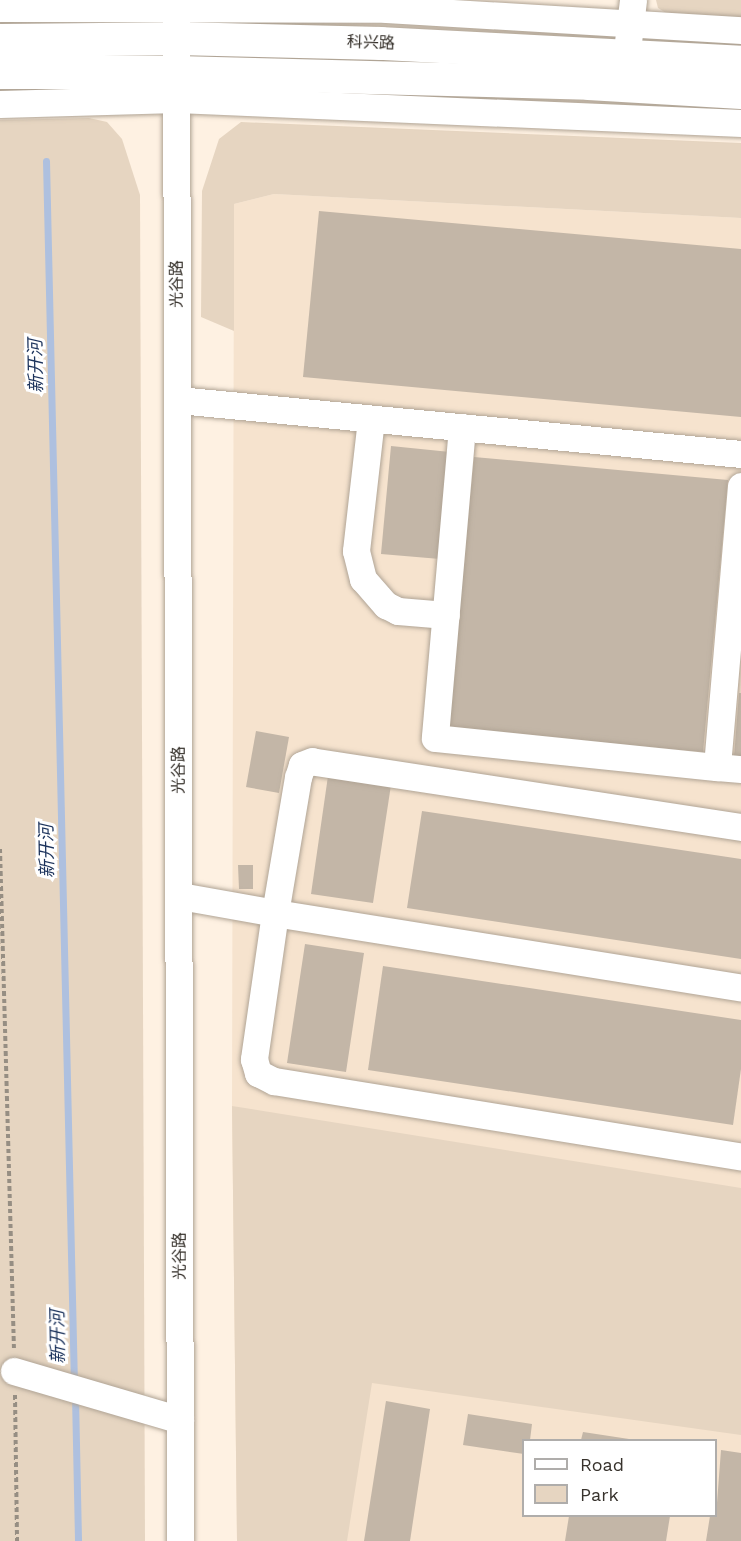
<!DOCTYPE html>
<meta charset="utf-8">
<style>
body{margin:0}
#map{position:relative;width:741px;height:1541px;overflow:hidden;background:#fef1e2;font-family:"Work Sans","Noto Sans SC",sans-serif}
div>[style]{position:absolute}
.built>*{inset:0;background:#f6e3ce}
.green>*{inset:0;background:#e6d5c1}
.stream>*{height:7px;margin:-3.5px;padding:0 3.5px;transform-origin:3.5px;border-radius:3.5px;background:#aec0df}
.building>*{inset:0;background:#c3b6a7}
.path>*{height:4px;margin-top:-2px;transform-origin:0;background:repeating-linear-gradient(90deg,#968e83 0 4.5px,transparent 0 7.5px)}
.roads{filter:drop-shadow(0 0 2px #b0a495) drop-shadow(0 0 2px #b0a495)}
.minor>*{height:27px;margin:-13.5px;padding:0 13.5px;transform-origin:13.5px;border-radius:13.5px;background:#fff}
.major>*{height:33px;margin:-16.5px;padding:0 16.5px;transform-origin:16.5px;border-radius:16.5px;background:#fff}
span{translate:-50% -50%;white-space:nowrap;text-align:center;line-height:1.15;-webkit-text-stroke:6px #fff;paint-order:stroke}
.street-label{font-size:16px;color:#37322c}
.water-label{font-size:18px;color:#1b325b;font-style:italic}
.legend{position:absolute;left:522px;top:1439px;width:195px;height:78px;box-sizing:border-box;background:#fff;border:2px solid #afadab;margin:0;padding:8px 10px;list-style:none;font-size:18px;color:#37322c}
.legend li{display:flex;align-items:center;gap:12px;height:30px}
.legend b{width:30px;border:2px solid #afadab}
</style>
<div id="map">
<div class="built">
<i style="clip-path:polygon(evenodd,274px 194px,741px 218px,741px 1541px,237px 1541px,232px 1106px,234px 204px,274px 194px,524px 1440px,716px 1440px,716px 1516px,524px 1516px,524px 1440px)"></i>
</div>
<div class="green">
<i style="clip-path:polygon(656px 0,741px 0,741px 21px,671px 16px,658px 8px)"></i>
<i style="clip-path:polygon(89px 118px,107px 122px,122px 139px,140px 195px,145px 1541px,0 1541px,0 120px)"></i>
<i style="clip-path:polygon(241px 122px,741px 143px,741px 218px,274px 194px,234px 204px,234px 331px,201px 317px,202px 191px,219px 139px)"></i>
<i style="clip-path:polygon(232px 1106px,741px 1188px,741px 1435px,372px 1383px,347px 1541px,237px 1541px)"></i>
</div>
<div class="stream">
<i style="left:46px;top:161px;width:1221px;rotate:88.69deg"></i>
<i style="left:75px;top:1396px;width:145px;rotate:88.8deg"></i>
</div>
<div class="building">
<i style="clip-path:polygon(319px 211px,741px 249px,741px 417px,303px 377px)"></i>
<i style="clip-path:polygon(391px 446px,450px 452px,440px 559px,381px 554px)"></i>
<i style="clip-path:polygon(474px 457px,728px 480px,703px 752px,448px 729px)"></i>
<i style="clip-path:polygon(739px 693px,741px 693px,741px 758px,734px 757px)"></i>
<i style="clip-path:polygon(256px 731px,289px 737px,279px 793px,246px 787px)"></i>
<i style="clip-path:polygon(328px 776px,391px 785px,373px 903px,311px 894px)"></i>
<i style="clip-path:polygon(422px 811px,741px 859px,741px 959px,407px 908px)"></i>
<i style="clip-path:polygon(238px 865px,253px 865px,253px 889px,239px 889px)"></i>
<i style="clip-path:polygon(305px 944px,364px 953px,346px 1072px,287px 1063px)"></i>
<i style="clip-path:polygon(383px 966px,741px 1020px,741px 1069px,733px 1125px,368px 1070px)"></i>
<i style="clip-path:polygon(386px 1401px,430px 1409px,410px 1541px,364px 1541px)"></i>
<i style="clip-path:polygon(468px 1414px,532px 1424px,530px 1440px,524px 1440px,524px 1454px,463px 1445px)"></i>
<i style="clip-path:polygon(583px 1432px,629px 1439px,629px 1440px,581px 1440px)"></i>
<i style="clip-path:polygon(721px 1450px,741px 1453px,741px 1541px,706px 1541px,710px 1516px,716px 1516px)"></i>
<i style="clip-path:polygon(569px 1516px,670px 1516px,666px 1541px,565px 1541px)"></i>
</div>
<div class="path">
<i style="left:0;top:849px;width:500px;rotate:88.4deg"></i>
<i style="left:15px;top:1395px;width:146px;rotate:89.2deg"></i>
</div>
<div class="roads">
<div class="minor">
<i style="left:176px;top:0;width:1541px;rotate:89.85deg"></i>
<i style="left:0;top:8px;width:386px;rotate:0.1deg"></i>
<i style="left:386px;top:9px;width:356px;rotate:3.4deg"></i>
<i style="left:628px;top:42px;width:42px;rotate:-83.2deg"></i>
<i style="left:0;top:104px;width:177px;rotate:-1.6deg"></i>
<i style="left:177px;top:99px;width:565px;rotate:2.44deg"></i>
<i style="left:178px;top:400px;width:566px;rotate:5.48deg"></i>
<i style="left:371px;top:419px;width:133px;rotate:96.5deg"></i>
<i style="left:356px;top:551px;width:29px;rotate:76deg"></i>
<i style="left:363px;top:579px;width:35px;rotate:49deg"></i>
<i style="left:386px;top:605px;width:13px;rotate:27deg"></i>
<i style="left:398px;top:611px;width:48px;rotate:4.8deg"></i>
<i style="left:462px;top:427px;width:312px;rotate:95deg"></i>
<i style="left:435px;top:738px;width:283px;rotate:5.9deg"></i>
<i style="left:741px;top:486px;width:282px;rotate:94.9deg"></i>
<i style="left:717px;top:767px;width:24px;rotate:5deg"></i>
<i style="left:741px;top:827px;width:434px;rotate:-171.3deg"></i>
<i style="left:312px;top:761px;width:11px;rotate:158deg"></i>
<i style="left:302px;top:765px;width:13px;rotate:108deg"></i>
<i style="left:298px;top:777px;width:138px;rotate:99.6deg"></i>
<i style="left:275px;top:913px;width:472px;rotate:9.1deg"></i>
<i style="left:180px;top:896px;width:97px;rotate:10.1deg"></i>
<i style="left:275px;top:913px;width:148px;rotate:98.2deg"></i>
<i style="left:254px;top:1059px;width:15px;rotate:74deg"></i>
<i style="left:258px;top:1073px;width:18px;rotate:27deg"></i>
<i style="left:274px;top:1081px;width:473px;rotate:9.2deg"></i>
<i style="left:14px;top:1371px;width:173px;rotate:16.4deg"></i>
</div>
<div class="major">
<i style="left:0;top:40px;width:177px;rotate:-0.6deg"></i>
<i style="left:177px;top:38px;width:204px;rotate:1.4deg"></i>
<i style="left:381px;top:43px;width:361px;rotate:3deg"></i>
<i style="left:0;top:72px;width:176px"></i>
<i style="left:176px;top:72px;width:412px;rotate:1.5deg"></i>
<i style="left:588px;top:83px;width:153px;rotate:3.4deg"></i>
</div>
</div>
<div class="street-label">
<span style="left:371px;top:43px;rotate:2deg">科兴路</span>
<span style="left:177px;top:284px;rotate:-90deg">光谷路</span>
<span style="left:179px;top:770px;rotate:-90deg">光谷路</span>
<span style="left:180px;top:1256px;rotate:-90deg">光谷路</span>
</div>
<div class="water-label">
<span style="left:36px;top:366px;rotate:-91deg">新开河</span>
<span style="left:47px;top:851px;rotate:-91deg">新开河</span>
<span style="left:58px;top:1337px;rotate:-91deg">新开河</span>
</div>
<ul class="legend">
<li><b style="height:8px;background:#fff"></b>Road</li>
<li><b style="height:16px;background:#e6d5c1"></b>Park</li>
</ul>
</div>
